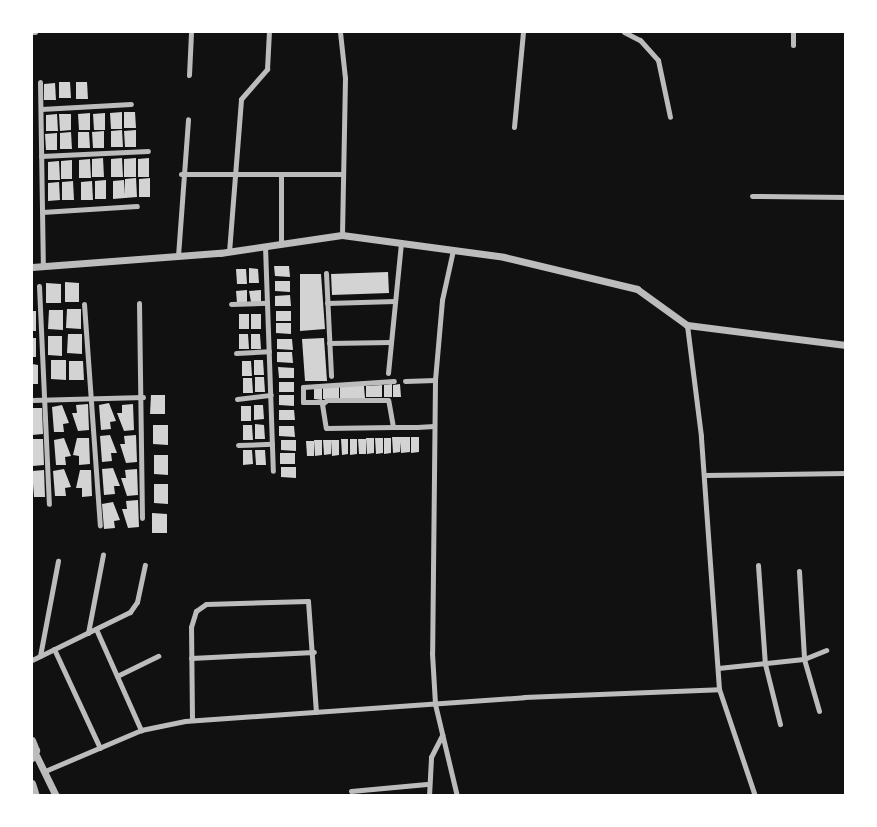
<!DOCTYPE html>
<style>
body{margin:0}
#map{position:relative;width:877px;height:827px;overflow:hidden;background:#111;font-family:Bitter,serif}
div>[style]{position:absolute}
.building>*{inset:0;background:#d3d3d3}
.minor>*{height:5px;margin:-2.5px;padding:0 2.5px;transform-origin:2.5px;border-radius:2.5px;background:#bcbcbc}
.tertiary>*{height:7px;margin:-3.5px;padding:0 3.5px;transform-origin:3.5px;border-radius:3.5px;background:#bcbcbc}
span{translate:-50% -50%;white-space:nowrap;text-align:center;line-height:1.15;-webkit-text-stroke:7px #fff;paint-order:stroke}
.frame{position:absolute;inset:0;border:33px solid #fff;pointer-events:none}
</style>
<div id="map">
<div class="building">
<i style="clip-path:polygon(59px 82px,70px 82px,71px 98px,59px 98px)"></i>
<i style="clip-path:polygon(76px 82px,87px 82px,88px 99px,76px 99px)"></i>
<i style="clip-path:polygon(55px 83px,56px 100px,44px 100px,44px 84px)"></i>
<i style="clip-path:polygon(122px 112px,122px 129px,111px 129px,110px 113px)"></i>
<i style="clip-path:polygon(124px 112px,135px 112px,136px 128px,124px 128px)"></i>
<i style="clip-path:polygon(90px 113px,90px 130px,79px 130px,78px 114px)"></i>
<i style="clip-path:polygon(105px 113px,105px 130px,94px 130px,93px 114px)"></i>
<i style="clip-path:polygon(57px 114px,58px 131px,46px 131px,46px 115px)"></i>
<i style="clip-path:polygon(59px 114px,71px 114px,71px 130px,60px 131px)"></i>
<i style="clip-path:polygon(122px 130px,123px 147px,111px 147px,111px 131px)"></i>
<i style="clip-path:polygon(136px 130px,136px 147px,125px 147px,124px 131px)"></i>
<i style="clip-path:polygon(104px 131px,104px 148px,93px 148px,92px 132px)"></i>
<i style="clip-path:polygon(71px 132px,72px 149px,60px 149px,60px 133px)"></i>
<i style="clip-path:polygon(78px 132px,89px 132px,90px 148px,78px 148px)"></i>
<i style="clip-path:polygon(57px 133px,57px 150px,46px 150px,45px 134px)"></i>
<i style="clip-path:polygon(103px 158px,104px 177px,92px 177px,92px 159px)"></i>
<i style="clip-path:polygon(122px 158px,123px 177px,111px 177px,111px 159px)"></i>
<i style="clip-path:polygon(136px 158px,136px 177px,124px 177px,124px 159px)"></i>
<i style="clip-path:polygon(149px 158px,149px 177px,138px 177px,138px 159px)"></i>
<i style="clip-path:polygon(90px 159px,91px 178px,79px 178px,79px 160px)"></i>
<i style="clip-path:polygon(72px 160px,72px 179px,61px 179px,61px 161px)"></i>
<i style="clip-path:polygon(59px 161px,60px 180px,48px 180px,48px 162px)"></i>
<i style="clip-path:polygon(136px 178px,137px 197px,113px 199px,113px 181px,124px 180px,125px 195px,125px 179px)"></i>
<i style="clip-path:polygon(150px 178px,150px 197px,139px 197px,139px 179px)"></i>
<i style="clip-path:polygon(106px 180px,106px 199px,95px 199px,95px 181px)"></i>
<i style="clip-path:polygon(73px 181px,74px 200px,62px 200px,62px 182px)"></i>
<i style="clip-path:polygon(92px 181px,93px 200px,81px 200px,81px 182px)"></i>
<i style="clip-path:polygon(59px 182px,60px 200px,48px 201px,48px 183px)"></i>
<i style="clip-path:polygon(274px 266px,289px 266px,290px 277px,275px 276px)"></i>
<i style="clip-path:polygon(249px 268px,258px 269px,259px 283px,249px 283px)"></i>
<i style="clip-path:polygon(236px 269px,246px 269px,247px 284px,237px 284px)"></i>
<i style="clip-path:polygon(388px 272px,389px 293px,332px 295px,331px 274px)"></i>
<i style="clip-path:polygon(300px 274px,321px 274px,325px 329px,300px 331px)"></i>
<i style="clip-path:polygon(275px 281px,290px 281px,290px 292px,275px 291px)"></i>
<i style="clip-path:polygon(65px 282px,79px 283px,79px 302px,65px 302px)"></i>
<i style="clip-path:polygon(46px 283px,61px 284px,61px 303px,46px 303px)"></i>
<i style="clip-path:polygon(247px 290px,247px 302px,237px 303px,236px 291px)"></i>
<i style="clip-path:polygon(261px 290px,261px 302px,251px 302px,249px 291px)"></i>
<i style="clip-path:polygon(290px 295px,291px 306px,275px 306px,275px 296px)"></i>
<i style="clip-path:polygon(67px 309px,81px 309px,81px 329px,66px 328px)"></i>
<i style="clip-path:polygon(49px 310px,63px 310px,63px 330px,48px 329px)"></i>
<i style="clip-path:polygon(32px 311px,36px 311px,36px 331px,32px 331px)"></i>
<i style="clip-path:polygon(276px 311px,291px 311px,291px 321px,276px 321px)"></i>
<i style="clip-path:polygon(239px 314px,249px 314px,249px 329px,239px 329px)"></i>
<i style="clip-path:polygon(251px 314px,261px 314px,261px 329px,251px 329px)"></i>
<i style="clip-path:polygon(276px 323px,291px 323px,291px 334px,276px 333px)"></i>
<i style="clip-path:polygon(68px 334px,82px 334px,82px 354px,67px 353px)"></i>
<i style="clip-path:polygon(239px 334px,248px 334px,249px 349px,239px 349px)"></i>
<i style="clip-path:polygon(251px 334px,260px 334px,261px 349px,251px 349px)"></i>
<i style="clip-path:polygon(48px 336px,62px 336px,62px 356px,48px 355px)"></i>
<i style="clip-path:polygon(32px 338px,36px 338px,36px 357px,32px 357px)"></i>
<i style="clip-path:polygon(324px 338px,327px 381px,305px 381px,302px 339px)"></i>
<i style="clip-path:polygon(277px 339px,292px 339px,293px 350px,277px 349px)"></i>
<i style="clip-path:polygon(277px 352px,292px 352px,293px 363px,277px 362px)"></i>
<i style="clip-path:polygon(51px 360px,66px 360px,66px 380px,51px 379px)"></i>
<i style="clip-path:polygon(254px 360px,263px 360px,264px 375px,254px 375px)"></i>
<i style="clip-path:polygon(69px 361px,83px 361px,84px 380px,69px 380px)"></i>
<i style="clip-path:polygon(242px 361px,251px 361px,252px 376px,242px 376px)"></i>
<i style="clip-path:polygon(32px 364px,38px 365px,38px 384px,32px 384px)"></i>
<i style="clip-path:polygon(278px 367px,294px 368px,294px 378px,279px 378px)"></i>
<i style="clip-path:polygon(255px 377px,264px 377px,265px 392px,255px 392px)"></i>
<i style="clip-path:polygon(243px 378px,252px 378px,253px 393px,243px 393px)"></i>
<i style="clip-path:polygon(279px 382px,294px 382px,294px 392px,279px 392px)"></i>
<i style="clip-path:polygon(392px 384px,392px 397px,384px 397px,384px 385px)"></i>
<i style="clip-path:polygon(400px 384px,401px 397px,393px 397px,393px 385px)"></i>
<i style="clip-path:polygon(382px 385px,382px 397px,366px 397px,366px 386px)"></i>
<i style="clip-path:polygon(339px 386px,339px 399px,323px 399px,323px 387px)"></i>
<i style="clip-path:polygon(340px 386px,364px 386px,365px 398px,340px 398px)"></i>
<i style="clip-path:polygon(322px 387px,322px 400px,314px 399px,314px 388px)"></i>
<i style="clip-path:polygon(151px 395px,165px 395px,165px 414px,150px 414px)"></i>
<i style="clip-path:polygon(279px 395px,294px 395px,294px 406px,279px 405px)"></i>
<i style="clip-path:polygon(109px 403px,116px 421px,110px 422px,111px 429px,101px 430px,99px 405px)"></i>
<i style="clip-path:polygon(88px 404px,89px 430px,78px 431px,72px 413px,77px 413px,76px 405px)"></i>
<i style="clip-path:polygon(133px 404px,134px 430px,124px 431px,117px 413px,122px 413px,122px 405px)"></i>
<i style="clip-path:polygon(62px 405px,69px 423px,63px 424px,64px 432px,54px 432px,52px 407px)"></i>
<i style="clip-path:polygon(254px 405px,263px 405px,264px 419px,254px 420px)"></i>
<i style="clip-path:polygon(241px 406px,251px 406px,251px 421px,241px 421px)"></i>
<i style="clip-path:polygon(32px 408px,42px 408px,43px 434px,32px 435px)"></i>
<i style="clip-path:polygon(279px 410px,294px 410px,295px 420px,279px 420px)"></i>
<i style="clip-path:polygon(255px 424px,264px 425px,265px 439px,255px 439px)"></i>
<i style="clip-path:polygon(153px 425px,168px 425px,168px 445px,153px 444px)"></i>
<i style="clip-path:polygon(243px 425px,252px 425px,253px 440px,243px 440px)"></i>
<i style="clip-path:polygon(279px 426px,294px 426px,295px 437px,279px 436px)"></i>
<i style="clip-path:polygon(110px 435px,117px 453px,111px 453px,112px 461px,102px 462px,100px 436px)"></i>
<i style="clip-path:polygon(136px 435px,137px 462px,126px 463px,120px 444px,125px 444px,124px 436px)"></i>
<i style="clip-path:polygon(392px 437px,410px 437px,410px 452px,401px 453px,400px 442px,400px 452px,393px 453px)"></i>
<i style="clip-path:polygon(411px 437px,419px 437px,419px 452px,411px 453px)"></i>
<i style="clip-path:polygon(64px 438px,71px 456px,65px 457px,66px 465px,56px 465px,54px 440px)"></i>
<i style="clip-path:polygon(77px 438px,89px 438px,90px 464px,79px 465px,79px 456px,73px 455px)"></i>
<i style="clip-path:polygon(366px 438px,374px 438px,374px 453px,367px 454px)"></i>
<i style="clip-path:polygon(375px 438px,383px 438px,383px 453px,376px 454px)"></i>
<i style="clip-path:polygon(384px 438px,391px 438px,391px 453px,384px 454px)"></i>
<i style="clip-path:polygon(32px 439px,43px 439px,44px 465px,33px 466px)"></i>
<i style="clip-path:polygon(341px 439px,348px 439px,348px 454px,342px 455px)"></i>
<i style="clip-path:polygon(350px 439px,357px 439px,357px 454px,350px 455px)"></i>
<i style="clip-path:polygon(358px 439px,366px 439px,366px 454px,359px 454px)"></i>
<i style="clip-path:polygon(281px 440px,296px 440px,296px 451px,281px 450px)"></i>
<i style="clip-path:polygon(314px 440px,322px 440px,322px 455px,315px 456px)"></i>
<i style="clip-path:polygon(323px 440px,331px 440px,331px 454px,324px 455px)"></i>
<i style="clip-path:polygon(331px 440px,339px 440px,339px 455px,332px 456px)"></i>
<i style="clip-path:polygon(306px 441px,314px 441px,314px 456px,307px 456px)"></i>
<i style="clip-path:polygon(243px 450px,252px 450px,253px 464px,243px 465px)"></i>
<i style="clip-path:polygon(255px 450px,265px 450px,266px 465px,256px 465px)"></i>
<i style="clip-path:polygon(280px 453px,295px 453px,295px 464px,280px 464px)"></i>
<i style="clip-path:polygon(154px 455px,168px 455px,168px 475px,154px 474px)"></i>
<i style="clip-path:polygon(281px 467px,296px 467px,296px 478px,281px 477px)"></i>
<i style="clip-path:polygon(113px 468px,120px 486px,114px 486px,115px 494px,104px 495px,102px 469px)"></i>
<i style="clip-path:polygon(64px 469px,71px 487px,65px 488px,66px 496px,55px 496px,53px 471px)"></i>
<i style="clip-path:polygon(137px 469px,138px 495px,127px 496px,121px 478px,126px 478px,125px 470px)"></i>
<i style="clip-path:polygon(44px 470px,45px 497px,34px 497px,32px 471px)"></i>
<i style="clip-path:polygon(80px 470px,91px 470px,92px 496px,82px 497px,82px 488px,76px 488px)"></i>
<i style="clip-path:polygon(154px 484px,168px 484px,168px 504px,154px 503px)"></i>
<i style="clip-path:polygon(138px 500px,139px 527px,128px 528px,122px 509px,127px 509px,126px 501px)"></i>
<i style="clip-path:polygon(113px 502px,120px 520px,114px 521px,115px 528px,104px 529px,102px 504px)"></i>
<i style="clip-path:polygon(152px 513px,167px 514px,167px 533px,152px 533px)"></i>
</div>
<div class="minor">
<i style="left:32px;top:32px;width:3px"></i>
<i style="left:340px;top:32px;width:46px;rotate:83.8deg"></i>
<i style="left:345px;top:78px;width:157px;rotate:91.1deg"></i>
<i style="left:624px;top:32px;width:18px;rotate:27deg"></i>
<i style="left:640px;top:40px;width:27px;rotate:48deg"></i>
<i style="left:658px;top:60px;width:58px;rotate:78.1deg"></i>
<i style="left:793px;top:32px;width:13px;rotate:90deg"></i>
<i style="left:189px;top:75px;width:43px;rotate:-87.3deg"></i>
<i style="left:40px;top:82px;width:185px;rotate:89.1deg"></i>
<i style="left:41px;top:109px;width:90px;rotate:-3.2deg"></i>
<i style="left:514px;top:127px;width:95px;rotate:-84.6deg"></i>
<i style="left:41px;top:156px;width:107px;rotate:-2.7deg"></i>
<i style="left:181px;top:174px;width:162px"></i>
<i style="left:281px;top:174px;width:70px;rotate:90deg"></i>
<i style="left:752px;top:196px;width:94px;rotate:0.6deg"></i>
<i style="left:42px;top:212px;width:95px;rotate:-3.6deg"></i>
<i style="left:265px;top:246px;width:225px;rotate:88deg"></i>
<i style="left:453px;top:250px;width:51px;rotate:102.4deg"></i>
<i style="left:442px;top:300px;width:80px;rotate:95deg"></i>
<i style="left:435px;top:380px;width:273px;rotate:90.6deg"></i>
<i style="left:432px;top:653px;width:51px;rotate:86.6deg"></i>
<i style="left:435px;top:704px;width:95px;rotate:76.6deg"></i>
<i style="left:229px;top:252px;width:153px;rotate:-85.5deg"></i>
<i style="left:241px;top:99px;width:40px;rotate:-49deg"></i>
<i style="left:267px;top:69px;width:37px;rotate:-87deg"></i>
<i style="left:178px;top:256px;width:137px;rotate:-85.8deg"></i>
<i style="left:326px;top:273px;width:103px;rotate:87.2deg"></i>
<i style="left:39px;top:286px;width:218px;rotate:87.4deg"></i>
<i style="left:139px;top:303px;width:215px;rotate:89.2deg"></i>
<i style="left:327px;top:303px;width:68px;rotate:-1.7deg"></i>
<i style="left:84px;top:304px;width:222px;rotate:85.9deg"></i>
<i style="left:231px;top:304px;width:36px;rotate:-2deg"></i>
<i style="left:329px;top:343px;width:62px;rotate:-0.9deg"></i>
<i style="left:236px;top:353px;width:33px;rotate:-3deg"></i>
<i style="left:388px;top:373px;width:131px;rotate:-84.3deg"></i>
<i style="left:405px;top:381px;width:30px;rotate:-2deg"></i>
<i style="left:237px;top:399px;width:34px;rotate:-7deg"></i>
<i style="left:32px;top:400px;width:111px;rotate:-1.5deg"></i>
<i style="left:323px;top:402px;width:20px;rotate:180deg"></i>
<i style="left:303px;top:402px;width:15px;rotate:-90deg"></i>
<i style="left:303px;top:387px;width:91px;rotate:-3.8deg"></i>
<i style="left:393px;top:427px;width:27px;rotate:-100deg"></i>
<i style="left:388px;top:400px;width:61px;rotate:180deg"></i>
<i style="left:327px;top:400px;width:6px;rotate:141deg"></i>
<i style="left:322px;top:404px;width:24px;rotate:81deg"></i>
<i style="left:326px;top:428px;width:67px;rotate:-0.9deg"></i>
<i style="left:393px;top:427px;width:24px"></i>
<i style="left:417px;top:427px;width:17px;rotate:-3deg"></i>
<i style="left:238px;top:445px;width:34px;rotate:-2deg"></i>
<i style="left:704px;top:475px;width:142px;rotate:-0.8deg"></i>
<i style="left:758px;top:565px;width:99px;rotate:86deg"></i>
<i style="left:765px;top:664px;width:62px;rotate:76deg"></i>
<i style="left:799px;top:571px;width:88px;rotate:86.7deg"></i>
<i style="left:804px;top:659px;width:54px;rotate:73.9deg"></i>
<i style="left:96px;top:629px;width:111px;rotate:66deg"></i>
<i style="left:88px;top:633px;width:80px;rotate:-79.2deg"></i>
<i style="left:54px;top:649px;width:109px;rotate:65.1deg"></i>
<i style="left:40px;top:656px;width:97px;rotate:-79.3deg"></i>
<i style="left:191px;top:658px;width:123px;rotate:-2.8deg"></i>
<i style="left:32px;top:660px;width:109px;rotate:-26.1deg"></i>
<i style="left:130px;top:612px;width:12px;rotate:-55deg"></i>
<i style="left:137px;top:602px;width:38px;rotate:-78deg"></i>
<i style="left:718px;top:668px;width:86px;rotate:-6deg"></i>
<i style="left:804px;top:659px;width:24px;rotate:-22deg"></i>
<i style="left:117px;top:676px;width:46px;rotate:-26deg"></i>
<i style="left:719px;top:689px;width:113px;rotate:71.4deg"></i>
<i style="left:192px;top:720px;width:93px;rotate:-90.6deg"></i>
<i style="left:191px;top:627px;width:17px;rotate:-73deg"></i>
<i style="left:196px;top:611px;width:12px;rotate:-35deg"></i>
<i style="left:206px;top:604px;width:102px;rotate:-1.7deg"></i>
<i style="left:308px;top:601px;width:111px;rotate:85.9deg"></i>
<i style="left:45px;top:771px;width:104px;rotate:-23.1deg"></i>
<i style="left:141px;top:730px;width:45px;rotate:-11.6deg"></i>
<i style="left:185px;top:721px;width:340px;rotate:-4deg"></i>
<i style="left:524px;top:697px;width:195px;rotate:-2.3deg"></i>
<i style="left:719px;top:689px;width:254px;rotate:-94.1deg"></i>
<i style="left:701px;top:436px;width:112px;rotate:-97.2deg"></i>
<i style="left:351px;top:791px;width:76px;rotate:-5.3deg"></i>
<i style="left:429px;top:796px;width:39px;rotate:-87deg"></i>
<i style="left:431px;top:757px;width:25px;rotate:-63deg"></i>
</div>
<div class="tertiary">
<i style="left:32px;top:267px;width:189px;rotate:-4.3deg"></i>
<i style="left:220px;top:253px;width:123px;rotate:-8.4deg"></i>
<i style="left:342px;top:235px;width:163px;rotate:7.7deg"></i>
<i style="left:504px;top:257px;width:137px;rotate:13.5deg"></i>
<i style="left:637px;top:289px;width:62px;rotate:35.8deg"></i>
<i style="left:687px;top:325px;width:160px;rotate:7.2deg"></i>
<i style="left:32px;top:740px;width:11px;rotate:68deg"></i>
<i style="left:36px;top:750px;width:9px;rotate:117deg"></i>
<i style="left:35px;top:753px;width:48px;rotate:64deg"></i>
<i style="left:32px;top:783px;width:14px;rotate:73deg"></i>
</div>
<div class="frame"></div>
</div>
